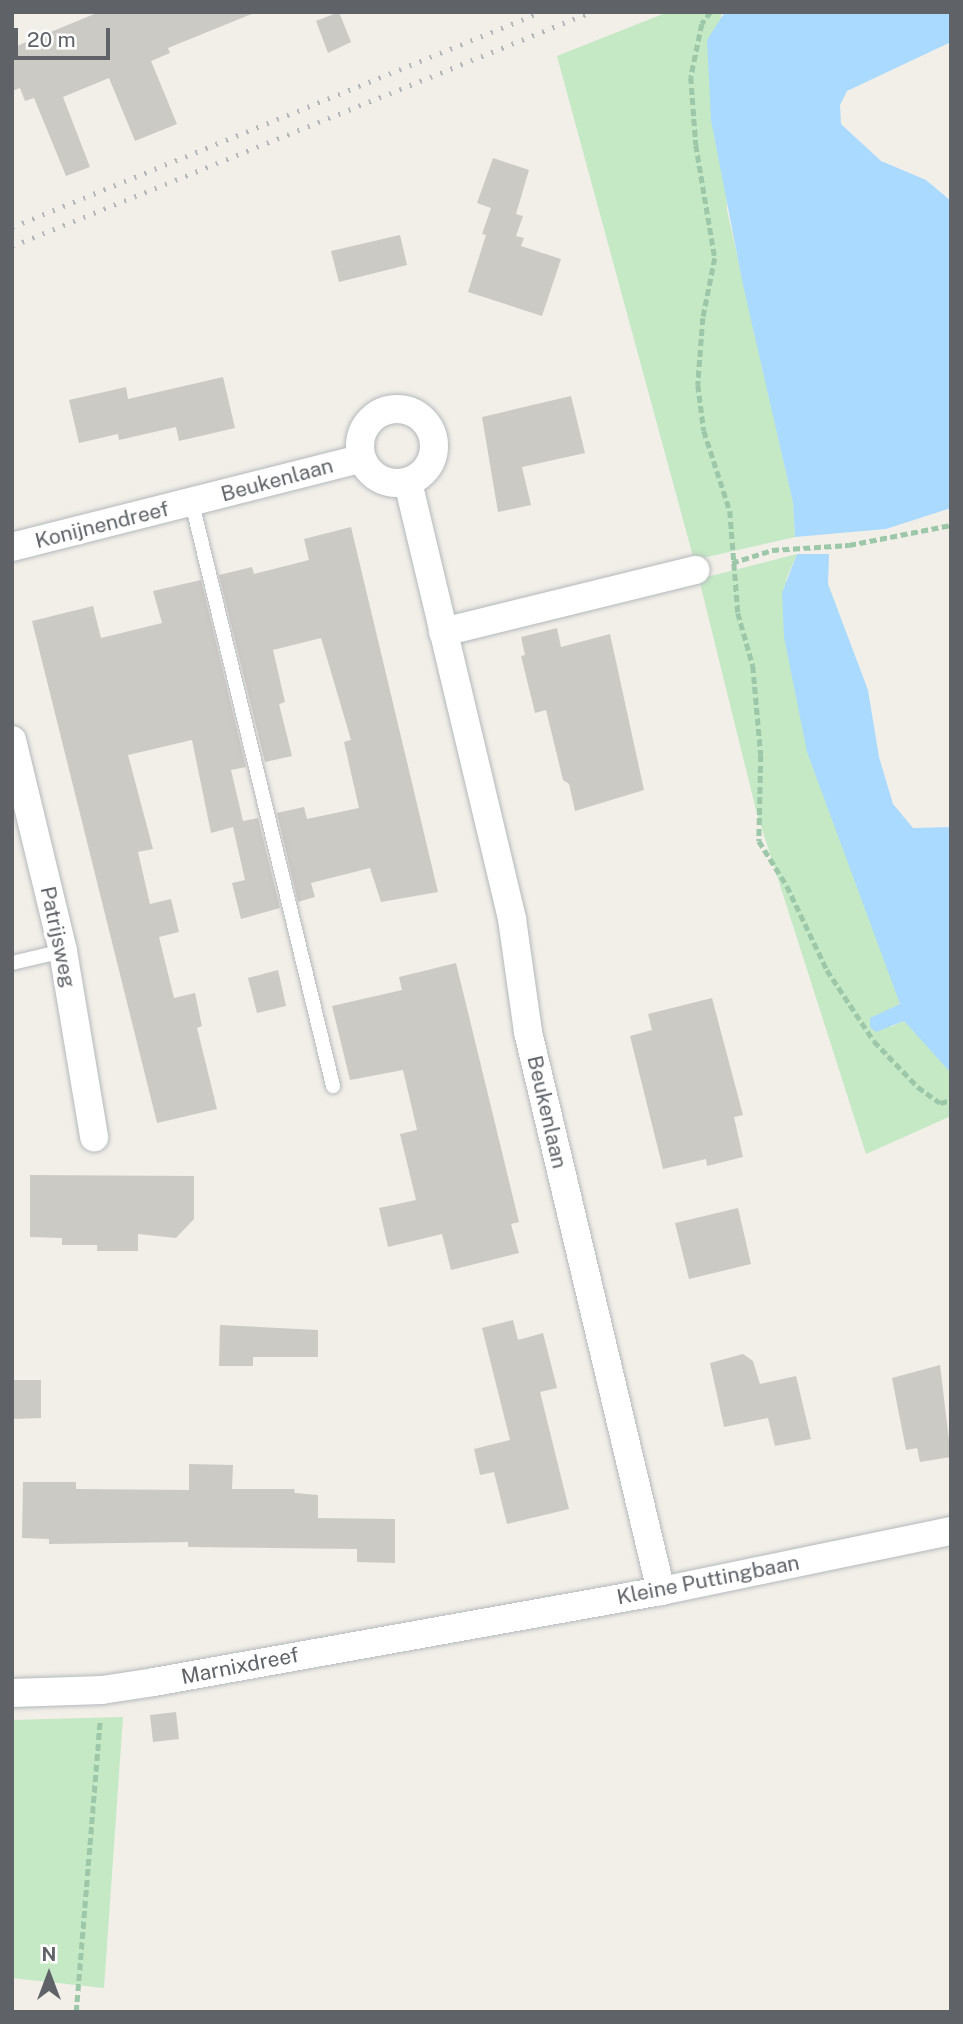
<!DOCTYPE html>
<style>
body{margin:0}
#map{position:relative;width:963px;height:2024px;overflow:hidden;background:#f1efe8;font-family:"Public Sans",sans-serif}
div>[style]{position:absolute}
.green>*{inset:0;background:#c5e8c5}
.water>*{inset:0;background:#aadaff}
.building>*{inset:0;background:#cccac5}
.path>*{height:4.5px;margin-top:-2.25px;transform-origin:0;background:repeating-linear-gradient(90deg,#9cc7a9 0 7px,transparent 0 10.5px)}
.roads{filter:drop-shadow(0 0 2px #b5b8bc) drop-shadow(0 0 2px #b5b8bc)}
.lane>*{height:14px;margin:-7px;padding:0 7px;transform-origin:7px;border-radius:7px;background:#fff}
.street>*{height:28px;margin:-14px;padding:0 14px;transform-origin:14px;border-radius:14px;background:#fff}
.street>.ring{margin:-14px;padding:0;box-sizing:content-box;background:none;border:28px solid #fff;border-radius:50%}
.rail>*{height:5px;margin-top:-2.5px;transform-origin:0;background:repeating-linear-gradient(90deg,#b6b7b8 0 2px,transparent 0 11px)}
span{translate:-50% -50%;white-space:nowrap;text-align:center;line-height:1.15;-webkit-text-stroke:7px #fff;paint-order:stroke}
.street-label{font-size:21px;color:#5f6368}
.frame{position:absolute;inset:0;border:14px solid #5f6368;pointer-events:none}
.north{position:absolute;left:14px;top:1940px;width:70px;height:70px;-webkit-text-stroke:5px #fff;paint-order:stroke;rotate:0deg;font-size:19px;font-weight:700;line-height:28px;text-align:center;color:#5f6368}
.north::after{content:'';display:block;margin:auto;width:24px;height:32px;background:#5f6368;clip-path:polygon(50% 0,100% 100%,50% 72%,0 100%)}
.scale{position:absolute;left:14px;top:28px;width:96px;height:32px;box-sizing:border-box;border:4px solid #5f6368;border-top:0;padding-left:9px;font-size:21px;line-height:24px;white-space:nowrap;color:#5f6368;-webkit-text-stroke:5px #fff;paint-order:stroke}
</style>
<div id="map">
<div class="green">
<i style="clip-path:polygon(668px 12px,725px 12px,721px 15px,727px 210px,793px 503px,795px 537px,694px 560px,557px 56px)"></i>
<i style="clip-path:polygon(797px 554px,786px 580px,900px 1005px,880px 1014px,891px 1027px,903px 1021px,911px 1025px,951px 1073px,951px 1116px,866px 1154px,756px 810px,699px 579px)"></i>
<i style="clip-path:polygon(123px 1717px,104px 1988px,12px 1978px,12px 1720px)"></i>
</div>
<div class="water">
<i style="clip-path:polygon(725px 12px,951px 12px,951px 42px,847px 91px,840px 105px,841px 124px,881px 161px,926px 180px,951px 201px,951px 508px,886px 529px,795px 537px,793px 503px,743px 285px,711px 120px,707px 40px)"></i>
<i style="clip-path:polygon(797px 554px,829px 554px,828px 584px,868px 690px,879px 757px,893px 804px,913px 828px,951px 827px,951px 1073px,904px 1021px,876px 1032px,870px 1027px,870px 1018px,900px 1004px,807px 752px,784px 637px,782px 593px)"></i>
</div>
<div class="building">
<i style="clip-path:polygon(99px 12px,254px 13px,168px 48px,170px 53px,151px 61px,177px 124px,135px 141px,109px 78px,63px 97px,90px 167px,66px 176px,34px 98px,25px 101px,20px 88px,12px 91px,12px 48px)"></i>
<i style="clip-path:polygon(339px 12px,351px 42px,328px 53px,316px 21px)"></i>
<i style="clip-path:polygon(493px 158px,529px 170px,516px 214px,523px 216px,516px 236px,524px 238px,521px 246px,561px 259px,542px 316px,468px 292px,486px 235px,482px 234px,491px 208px,477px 203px)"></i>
<i style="clip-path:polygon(400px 235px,407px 265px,339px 282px,331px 251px)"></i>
<i style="clip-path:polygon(223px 377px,235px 428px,179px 441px,176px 427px,119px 440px,118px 434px,79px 443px,69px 400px,126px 387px,128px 399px)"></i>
<i style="clip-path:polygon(571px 396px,585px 453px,522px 467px,531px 505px,498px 512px,482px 417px)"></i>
<i style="clip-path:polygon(351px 527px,438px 892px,381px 902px,370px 868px,311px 883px,315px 897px,298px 902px,277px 813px,304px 807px,307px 819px,359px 808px,344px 742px,351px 740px,321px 638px,273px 650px,285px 702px,279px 704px,292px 756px,265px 762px,219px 575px,252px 567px,254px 574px,309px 560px,304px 539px)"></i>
<i style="clip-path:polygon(201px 580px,246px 767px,231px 770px,243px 821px,258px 818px,280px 908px,241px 919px,232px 883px,245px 880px,233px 827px,211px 833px,192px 740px,128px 755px,153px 849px,138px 852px,150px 904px,171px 899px,179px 932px,159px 937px,174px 998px,195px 993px,202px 1026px,197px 1028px,217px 1109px,157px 1123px,32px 621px,93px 606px,101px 638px,162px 623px,153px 591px)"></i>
<i style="clip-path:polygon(557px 628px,561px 647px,610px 634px,644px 790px,575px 811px,569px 784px,563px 780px,546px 710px,535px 713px,521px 656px,525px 655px,521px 637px)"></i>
<i style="clip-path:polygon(456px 963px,519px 1222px,511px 1224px,519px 1253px,451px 1270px,442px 1234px,388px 1247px,379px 1208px,416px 1200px,400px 1134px,417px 1130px,403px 1070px,350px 1080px,332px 1006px,402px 990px,399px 977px)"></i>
<i style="clip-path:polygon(278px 970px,286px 1006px,257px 1013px,248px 978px)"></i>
<i style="clip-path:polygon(712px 998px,743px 1115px,734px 1117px,743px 1157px,707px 1166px,706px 1159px,663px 1169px,630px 1036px,652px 1030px,648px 1014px)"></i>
<i style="clip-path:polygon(30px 1175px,194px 1176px,194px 1219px,176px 1238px,138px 1234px,138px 1251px,97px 1251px,97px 1245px,62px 1245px,62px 1238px,30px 1237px)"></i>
<i style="clip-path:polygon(738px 1208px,751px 1264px,689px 1279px,675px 1223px)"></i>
<i style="clip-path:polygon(513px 1320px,518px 1340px,543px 1333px,557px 1388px,540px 1392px,569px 1509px,507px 1524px,494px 1472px,480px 1475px,474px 1449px,510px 1440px,482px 1328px)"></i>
<i style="clip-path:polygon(220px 1325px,318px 1330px,318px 1357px,253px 1357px,253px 1366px,219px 1366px)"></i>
<i style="clip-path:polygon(743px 1354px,753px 1361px,760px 1384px,796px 1376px,811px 1439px,775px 1446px,768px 1418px,724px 1427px,710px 1363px)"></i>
<i style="clip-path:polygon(940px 1365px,951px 1457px,920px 1462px,917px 1448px,906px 1450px,892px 1378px)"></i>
<i style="clip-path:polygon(12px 1380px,41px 1380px,41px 1418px,12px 1419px)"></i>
<i style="clip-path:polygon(189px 1464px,233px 1465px,232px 1489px,294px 1489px,295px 1493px,318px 1495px,318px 1518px,395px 1519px,395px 1563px,357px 1562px,357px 1549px,188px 1547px,188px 1542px,49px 1544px,49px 1539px,22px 1538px,23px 1482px,76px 1482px,76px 1489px,189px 1490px)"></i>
<i style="clip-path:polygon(176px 1712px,179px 1739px,153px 1742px,150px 1715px)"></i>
</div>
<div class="path">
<i style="left:711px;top:12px;width:15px;rotate:127deg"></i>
<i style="left:702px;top:24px;width:54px;rotate:101.7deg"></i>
<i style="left:691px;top:77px;width:68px;rotate:85.8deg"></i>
<i style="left:696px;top:145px;width:115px;rotate:80.5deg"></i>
<i style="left:715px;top:258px;width:61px;rotate:101.3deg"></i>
<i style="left:703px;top:318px;width:67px;rotate:94.3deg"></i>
<i style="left:698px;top:385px;width:46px;rotate:82.6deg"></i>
<i style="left:704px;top:431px;width:84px;rotate:72deg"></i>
<i style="left:730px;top:511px;width:102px;rotate:85.5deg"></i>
<i style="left:738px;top:613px;width:55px;rotate:74.2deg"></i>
<i style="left:753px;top:666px;width:89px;rotate:84.9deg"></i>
<i style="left:761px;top:755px;width:86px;rotate:91.3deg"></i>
<i style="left:759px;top:841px;width:53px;rotate:58.1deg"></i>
<i style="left:787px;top:886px;width:93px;rotate:64.5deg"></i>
<i style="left:827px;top:970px;width:85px;rotate:56.5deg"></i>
<i style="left:874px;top:1041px;width:64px;rotate:46.3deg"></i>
<i style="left:918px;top:1087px;width:27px;rotate:36deg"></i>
<i style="left:940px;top:1103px;width:11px;rotate:-15deg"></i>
<i style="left:732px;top:563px;width:42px;rotate:-18deg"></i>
<i style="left:772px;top:550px;width:77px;rotate:-3.7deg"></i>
<i style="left:849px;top:545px;width:104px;rotate:-11.1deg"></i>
<i style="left:76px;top:2012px;width:293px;rotate:-85.3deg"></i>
</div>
<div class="roads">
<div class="lane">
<i style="left:192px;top:503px;width:600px;rotate:76.4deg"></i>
<i style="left:12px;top:963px;width:52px;rotate:-13.2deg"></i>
</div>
<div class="street">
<i class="ring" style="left:360px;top:409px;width:46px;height:46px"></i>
<i style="left:408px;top:482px;width:449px;rotate:76.6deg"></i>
<i style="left:512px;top:919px;width:114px;rotate:81.9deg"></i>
<i style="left:528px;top:1032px;width:575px;rotate:76.62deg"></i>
<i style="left:12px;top:547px;width:360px;rotate:-14.2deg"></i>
<i style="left:443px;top:632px;width:260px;rotate:-13.8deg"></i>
<i style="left:12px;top:740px;width:217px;rotate:76.4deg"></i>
<i style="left:63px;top:951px;width:189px;rotate:80.5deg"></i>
<i style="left:12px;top:1693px;width:90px;rotate:-1.9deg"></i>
<i style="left:102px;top:1690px;width:53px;rotate:-8.7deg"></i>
<i style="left:154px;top:1682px;width:515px;rotate:-10.18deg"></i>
<i style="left:661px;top:1591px;width:296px;rotate:-11.7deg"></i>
</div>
</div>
<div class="rail">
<i style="left:12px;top:227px;width:571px;rotate:-22.12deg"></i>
<i style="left:12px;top:246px;width:624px;rotate:-22.01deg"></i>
</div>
<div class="street-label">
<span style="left:277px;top:480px;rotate:-15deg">Beukenlaan</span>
<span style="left:102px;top:525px;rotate:-14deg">Konijnendreef</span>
<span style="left:58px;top:937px;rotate:78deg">Patrijsweg</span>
<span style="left:547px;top:1112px;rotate:77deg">Beukenlaan</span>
<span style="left:708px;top:1580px;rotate:-11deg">Kleine Puttingbaan</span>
<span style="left:240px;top:1666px;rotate:-11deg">Marnixdreef</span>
</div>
<div class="frame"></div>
<div class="north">N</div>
<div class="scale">20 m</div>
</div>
